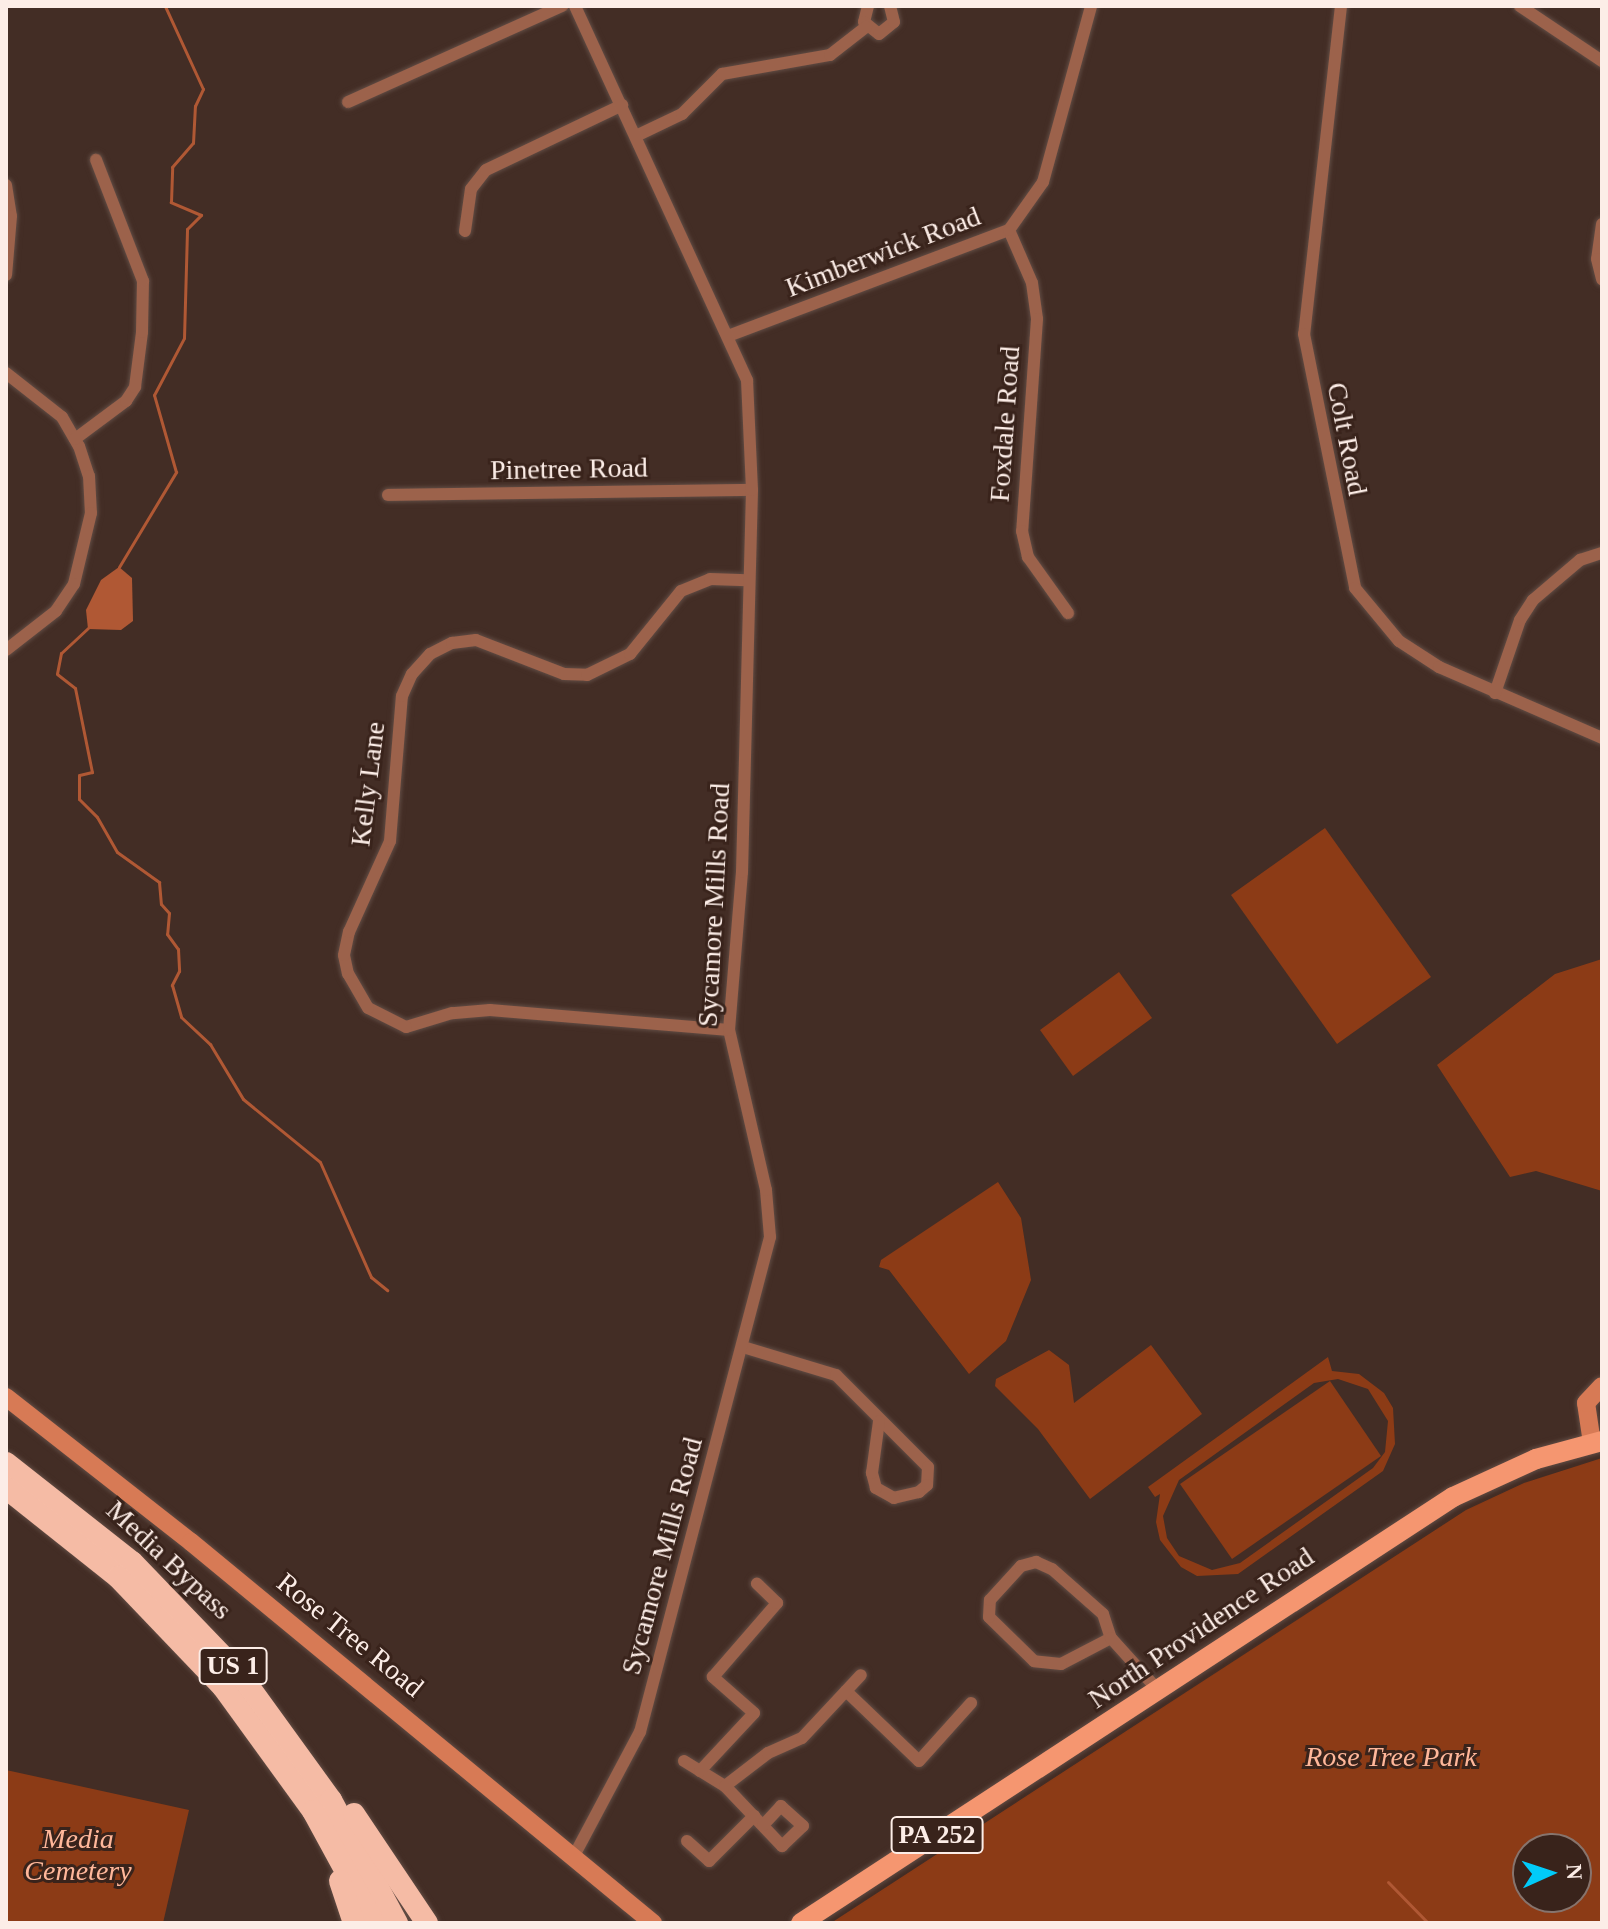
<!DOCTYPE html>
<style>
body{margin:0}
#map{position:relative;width:1608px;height:1929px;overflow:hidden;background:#432d25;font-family:"Times New Roman",serif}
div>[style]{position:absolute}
.green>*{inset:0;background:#8c3b16}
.water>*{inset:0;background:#b05834}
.stream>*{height:3px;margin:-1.5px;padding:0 1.5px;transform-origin:1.5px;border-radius:1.5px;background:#b05834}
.roads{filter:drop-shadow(0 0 2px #614c44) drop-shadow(0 0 2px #614c44)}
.street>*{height:12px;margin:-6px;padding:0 6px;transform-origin:6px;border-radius:6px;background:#9c624b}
.secondary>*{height:18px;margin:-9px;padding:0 9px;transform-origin:9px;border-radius:9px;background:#d77a55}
.primary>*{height:20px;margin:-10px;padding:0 10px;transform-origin:10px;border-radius:10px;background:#f59670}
.highway>*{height:22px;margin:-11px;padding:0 11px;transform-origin:11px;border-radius:11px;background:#f5bba5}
span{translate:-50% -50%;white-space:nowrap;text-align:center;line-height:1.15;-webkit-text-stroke:6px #39231b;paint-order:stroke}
.shield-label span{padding:2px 6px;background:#39231b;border:2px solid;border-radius:6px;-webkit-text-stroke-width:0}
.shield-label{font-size:26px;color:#fcede7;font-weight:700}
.street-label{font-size:28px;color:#fcede7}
.park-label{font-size:28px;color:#ffb79a;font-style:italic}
.frame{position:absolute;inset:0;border:8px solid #fcede7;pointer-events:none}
.north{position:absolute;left:1512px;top:1833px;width:80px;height:80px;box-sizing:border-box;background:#39231b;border:2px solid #87746d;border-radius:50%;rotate:87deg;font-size:22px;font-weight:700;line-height:32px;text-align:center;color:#fcede7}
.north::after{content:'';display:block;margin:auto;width:28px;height:36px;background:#01cbf9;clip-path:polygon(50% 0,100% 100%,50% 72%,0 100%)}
</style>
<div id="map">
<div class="green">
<i style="clip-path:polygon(1325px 828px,1431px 977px,1337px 1044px,1231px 895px)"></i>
<i style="clip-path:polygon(1602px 959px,1602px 1191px,1536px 1171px,1510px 1177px,1437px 1065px,1555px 974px)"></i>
<i style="clip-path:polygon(1119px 972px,1152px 1018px,1073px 1076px,1040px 1030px)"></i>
<i style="clip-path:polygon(998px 1182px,1021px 1218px,1031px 1280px,1006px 1341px,969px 1374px,889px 1270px,879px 1267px,881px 1260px)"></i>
<i style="clip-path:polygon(1151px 1345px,1202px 1414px,1090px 1499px,1038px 1429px,995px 1386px,996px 1379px,1049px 1350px,1069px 1365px,1074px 1403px)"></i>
<i style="clip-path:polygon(evenodd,1328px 1357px,1332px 1371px,1359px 1374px,1384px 1393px,1393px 1408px,1395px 1444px,1383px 1471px,1238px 1574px,1197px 1576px,1181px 1567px,1160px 1540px,1156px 1522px,1160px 1494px,1155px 1497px,1148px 1487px,1328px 1357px,1338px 1379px,1368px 1389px,1388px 1421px,1385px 1452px,1373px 1468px,1240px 1563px,1212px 1570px,1179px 1556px,1167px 1538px,1163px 1516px,1179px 1480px,1314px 1383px,1338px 1379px)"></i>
<i style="clip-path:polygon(1330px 1381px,1381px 1456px,1232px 1559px,1180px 1484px)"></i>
<i style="clip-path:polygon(evenodd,1602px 1458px,1602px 1923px,831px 1923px,1466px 1510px,1524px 1483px,1602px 1458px,1528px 1849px,1576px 1849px,1576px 1897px,1528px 1897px,1528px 1849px)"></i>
<i style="clip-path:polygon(6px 1770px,189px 1810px,163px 1923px,6px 1923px)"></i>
</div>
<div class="water">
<i style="clip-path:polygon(119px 567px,132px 578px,133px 621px,121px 630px,88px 629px,86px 610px,101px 580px)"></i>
</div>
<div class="stream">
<i style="left:119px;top:567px;width:111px;rotate:-59deg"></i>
<i style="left:176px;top:472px;width:80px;rotate:-105.9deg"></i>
<i style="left:154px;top:395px;width:64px;rotate:-62.2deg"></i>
<i style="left:184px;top:338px;width:109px;rotate:-88.4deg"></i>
<i style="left:187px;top:229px;width:20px;rotate:-45deg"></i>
<i style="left:201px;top:215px;width:33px;rotate:-157deg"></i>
<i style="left:171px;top:202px;width:35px;rotate:-88deg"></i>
<i style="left:172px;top:167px;width:32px;rotate:-49deg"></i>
<i style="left:193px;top:143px;width:37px;rotate:-87deg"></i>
<i style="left:195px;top:106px;width:19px;rotate:-65deg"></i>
<i style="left:203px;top:89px;width:91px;rotate:-114.6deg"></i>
<i style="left:88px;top:628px;width:37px;rotate:137deg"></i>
<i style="left:61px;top:653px;width:21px;rotate:101deg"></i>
<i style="left:57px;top:674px;width:23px;rotate:38deg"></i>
<i style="left:75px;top:688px;width:86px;rotate:78.6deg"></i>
<i style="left:92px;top:772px;width:13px;rotate:167deg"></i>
<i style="left:79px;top:775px;width:24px;rotate:90deg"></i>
<i style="left:79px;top:799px;width:25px;rotate:45deg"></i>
<i style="left:97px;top:817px;width:40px;rotate:60.3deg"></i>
<i style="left:117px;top:852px;width:52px;rotate:35.5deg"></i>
<i style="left:159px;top:882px;width:22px;rotate:85deg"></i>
<i style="left:161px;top:904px;width:12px;rotate:48deg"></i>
<i style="left:169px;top:913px;width:21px;rotate:95deg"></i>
<i style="left:167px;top:934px;width:19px;rotate:54deg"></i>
<i style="left:178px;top:949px;width:22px;rotate:87deg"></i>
<i style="left:179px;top:971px;width:16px;rotate:117deg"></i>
<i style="left:172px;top:985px;width:33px;rotate:74deg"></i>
<i style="left:181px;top:1017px;width:40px;rotate:43deg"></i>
<i style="left:210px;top:1044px;width:64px;rotate:59deg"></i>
<i style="left:243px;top:1099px;width:99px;rotate:39.3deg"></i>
<i style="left:320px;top:1162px;width:126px;rotate:66.1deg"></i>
<i style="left:371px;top:1277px;width:21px;rotate:39deg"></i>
<i style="left:1388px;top:1882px;width:57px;rotate:45.7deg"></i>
</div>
<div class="roads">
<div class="street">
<i style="left:868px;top:6px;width:16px;rotate:104deg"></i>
<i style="left:864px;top:22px;width:19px;rotate:39deg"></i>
<i style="left:879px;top:34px;width:19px;rotate:-39deg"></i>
<i style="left:894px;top:22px;width:16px;rotate:-104deg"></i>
<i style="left:1341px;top:6px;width:330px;rotate:96.4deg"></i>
<i style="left:1304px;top:334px;width:259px;rotate:78.6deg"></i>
<i style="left:1355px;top:588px;width:69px;rotate:50.3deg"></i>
<i style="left:1399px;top:641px;width:48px;rotate:33deg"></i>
<i style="left:1439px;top:667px;width:178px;rotate:23.5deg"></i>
<i style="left:1520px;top:6px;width:99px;rotate:33.9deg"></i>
<i style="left:348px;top:102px;width:235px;rotate:-24.2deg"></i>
<i style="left:638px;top:135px;width:49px;rotate:-25.5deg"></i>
<i style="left:682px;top:114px;width:57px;rotate:-45deg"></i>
<i style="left:722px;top:74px;width:110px;rotate:-10deg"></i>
<i style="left:830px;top:55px;width:46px;rotate:-37.9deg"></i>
<i style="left:6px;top:185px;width:31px;rotate:81deg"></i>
<i style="left:11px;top:216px;width:59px;rotate:94.8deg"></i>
<i style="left:1602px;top:224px;width:35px;rotate:98deg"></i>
<i style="left:1597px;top:259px;width:21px;rotate:76deg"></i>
<i style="left:1009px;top:230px;width:58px;rotate:66.5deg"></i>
<i style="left:1032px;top:283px;width:36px;rotate:82deg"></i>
<i style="left:1037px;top:319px;width:213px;rotate:94deg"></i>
<i style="left:1022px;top:531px;width:27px;rotate:77deg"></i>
<i style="left:1028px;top:557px;width:69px;rotate:54.5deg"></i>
<i style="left:465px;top:231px;width:42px;rotate:-81.9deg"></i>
<i style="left:471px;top:189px;width:24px;rotate:-52deg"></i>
<i style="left:486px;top:170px;width:151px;rotate:-25.5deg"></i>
<i style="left:728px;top:336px;width:300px;rotate:-20.7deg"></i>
<i style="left:1009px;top:230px;width:59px;rotate:-54.7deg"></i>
<i style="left:1043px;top:182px;width:182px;rotate:-74.7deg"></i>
<i style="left:6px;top:373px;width:71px;rotate:38.2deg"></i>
<i style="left:62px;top:417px;width:34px;rotate:60deg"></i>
<i style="left:79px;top:446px;width:32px;rotate:72deg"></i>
<i style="left:89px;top:476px;width:37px;rotate:87deg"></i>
<i style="left:91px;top:513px;width:73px;rotate:103.5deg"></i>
<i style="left:74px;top:584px;width:32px;rotate:124deg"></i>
<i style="left:56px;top:611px;width:63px;rotate:142deg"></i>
<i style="left:75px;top:439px;width:64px;rotate:-36.7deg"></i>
<i style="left:126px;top:401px;width:17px;rotate:-57deg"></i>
<i style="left:135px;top:387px;width:55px;rotate:-82.7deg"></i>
<i style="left:142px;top:332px;width:51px;rotate:-88.9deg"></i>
<i style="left:143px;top:281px;width:130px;rotate:-111.2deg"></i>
<i style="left:388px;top:495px;width:364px;rotate:-0.8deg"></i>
<i style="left:1495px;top:693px;width:77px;rotate:-71.1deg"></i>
<i style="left:1520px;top:620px;width:24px;rotate:-57deg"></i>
<i style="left:1533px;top:600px;width:62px;rotate:-40.4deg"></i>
<i style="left:1580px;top:560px;width:23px;rotate:-18deg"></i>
<i style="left:729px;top:1030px;width:240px;rotate:-175.2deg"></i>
<i style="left:490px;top:1010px;width:38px;rotate:175deg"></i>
<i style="left:452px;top:1013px;width:48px;rotate:163.1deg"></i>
<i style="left:406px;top:1027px;width:42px;rotate:-153.4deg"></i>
<i style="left:368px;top:1008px;width:39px;rotate:-120deg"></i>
<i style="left:348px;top:974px;width:19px;rotate:-102deg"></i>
<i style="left:344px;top:955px;width:24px;rotate:-78deg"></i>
<i style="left:349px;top:932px;width:100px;rotate:-65.7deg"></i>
<i style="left:390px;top:841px;width:145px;rotate:-85.3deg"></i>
<i style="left:402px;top:696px;width:24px;rotate:-66deg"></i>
<i style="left:412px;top:674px;width:27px;rotate:-48deg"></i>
<i style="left:430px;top:654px;width:25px;rotate:-27deg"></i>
<i style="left:452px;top:643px;width:24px;rotate:-7deg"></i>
<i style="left:476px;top:640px;width:94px;rotate:21.1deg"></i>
<i style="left:564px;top:674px;width:23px;rotate:2deg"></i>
<i style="left:587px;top:675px;width:48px;rotate:-26deg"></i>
<i style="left:630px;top:654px;width:81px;rotate:-51deg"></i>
<i style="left:681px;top:591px;width:31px;rotate:-22deg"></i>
<i style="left:710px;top:579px;width:37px;rotate:2deg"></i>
<i style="left:743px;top:1347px;width:97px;rotate:16.8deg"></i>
<i style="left:836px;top:1375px;width:130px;rotate:45deg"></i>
<i style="left:928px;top:1467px;width:18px;rotate:93deg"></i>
<i style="left:927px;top:1485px;width:11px;rotate:139deg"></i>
<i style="left:919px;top:1492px;width:26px;rotate:167deg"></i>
<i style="left:894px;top:1498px;width:21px;rotate:-151deg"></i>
<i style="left:876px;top:1488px;width:16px;rotate:-105deg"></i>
<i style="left:872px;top:1473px;width:52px;rotate:-82.3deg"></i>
<i style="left:1111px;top:1638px;width:56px;rotate:152.5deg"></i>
<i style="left:1061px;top:1664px;width:27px;rotate:-174deg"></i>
<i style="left:1034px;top:1661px;width:63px;rotate:-135.6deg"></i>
<i style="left:989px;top:1617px;width:17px;rotate:-87deg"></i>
<i style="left:990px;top:1600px;width:46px;rotate:-47.6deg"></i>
<i style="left:1021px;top:1566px;width:16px;rotate:-15deg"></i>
<i style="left:1036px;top:1562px;width:17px;rotate:24deg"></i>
<i style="left:1052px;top:1569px;width:68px;rotate:41.4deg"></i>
<i style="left:1103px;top:1614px;width:25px;rotate:72deg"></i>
<i style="left:1111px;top:1638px;width:70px;rotate:47.9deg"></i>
<i style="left:846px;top:1691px;width:101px;rotate:43.8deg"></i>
<i style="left:919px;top:1761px;width:78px;rotate:-48.1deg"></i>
<i style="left:684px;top:1761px;width:48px;rotate:31.4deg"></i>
<i style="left:725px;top:1786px;width:83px;rotate:46.5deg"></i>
<i style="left:782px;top:1846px;width:29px;rotate:-44deg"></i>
<i style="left:803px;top:1826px;width:30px;rotate:-138deg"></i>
<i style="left:781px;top:1806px;width:26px;rotate:133deg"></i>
<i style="left:700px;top:1771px;width:79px;rotate:-47deg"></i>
<i style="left:754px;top:1713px;width:55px;rotate:-138.7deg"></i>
<i style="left:713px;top:1677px;width:98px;rotate:-49.1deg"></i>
<i style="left:777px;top:1603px;width:28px;rotate:-136deg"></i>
<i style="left:725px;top:1786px;width:54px;rotate:-37.5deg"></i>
<i style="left:768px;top:1753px;width:37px;rotate:-24deg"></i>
<i style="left:802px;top:1738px;width:86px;rotate:-46.9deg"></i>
<i style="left:687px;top:1841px;width:30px;rotate:42deg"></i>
<i style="left:709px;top:1861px;width:64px;rotate:-45deg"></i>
<i style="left:575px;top:1854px;width:138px;rotate:-62deg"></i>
<i style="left:640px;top:1732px;width:512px;rotate:-75.28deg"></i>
<i style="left:770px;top:1237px;width:47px;rotate:-94.9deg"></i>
<i style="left:766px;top:1190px;width:164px;rotate:-103deg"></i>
<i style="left:729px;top:1030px;width:159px;rotate:-85.3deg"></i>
<i style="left:742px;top:872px;width:382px;rotate:-88.5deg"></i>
<i style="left:752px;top:490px;width:110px;rotate:-92.6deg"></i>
<i style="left:747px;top:380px;width:412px;rotate:-114.7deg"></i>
</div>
<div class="secondary">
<i style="left:6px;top:1397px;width:235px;rotate:38.1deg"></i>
<i style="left:191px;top:1542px;width:599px;rotate:39.51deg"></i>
<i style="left:1592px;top:1443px;width:40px;rotate:-98.5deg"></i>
<i style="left:1586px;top:1403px;width:23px;rotate:-47deg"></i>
</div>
<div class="primary">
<i style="left:801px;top:1923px;width:779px;rotate:-33.16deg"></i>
<i style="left:1453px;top:1497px;width:91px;rotate:-24.6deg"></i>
<i style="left:1536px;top:1459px;width:68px;rotate:-15.3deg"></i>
</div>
<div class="highway">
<i style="left:6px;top:1463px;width:160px;rotate:38.2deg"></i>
<i style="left:132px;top:1562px;width:154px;rotate:46.1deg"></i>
<i style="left:239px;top:1673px;width:157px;rotate:54.1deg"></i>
<i style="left:331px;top:1800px;width:140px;rotate:61.8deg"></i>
<i style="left:6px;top:1488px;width:143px;rotate:38.5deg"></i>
<i style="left:118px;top:1577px;width:152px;rotate:46.3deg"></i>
<i style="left:223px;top:1687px;width:153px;rotate:54deg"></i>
<i style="left:313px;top:1811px;width:128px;rotate:61.4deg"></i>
<i style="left:354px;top:1814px;width:131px;rotate:56.2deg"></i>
<i style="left:340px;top:1881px;width:44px;rotate:71.6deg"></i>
</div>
</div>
<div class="shield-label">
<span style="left:233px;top:1666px">US 1</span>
<span style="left:937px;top:1835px">PA 252</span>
</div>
<div class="street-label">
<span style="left:883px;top:252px;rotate:-21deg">Kimberwick Road</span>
<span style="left:1005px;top:424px;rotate:-86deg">Foxdale Road</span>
<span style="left:1347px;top:439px;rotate:79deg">Colt Road</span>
<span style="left:569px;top:469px;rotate:-1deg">Pinetree Road</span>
<span style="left:368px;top:784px;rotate:-83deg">Kelly Lane</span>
<span style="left:714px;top:905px;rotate:-87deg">Sycamore Mills Road</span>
<span style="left:662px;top:1556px;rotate:-75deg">Sycamore Mills Road</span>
<span style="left:169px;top:1560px;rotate:43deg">Media Bypass</span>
<span style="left:1201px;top:1628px;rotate:-34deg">North Providence Road</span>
<span style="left:350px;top:1635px;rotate:39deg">Rose Tree Road</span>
</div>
<div class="park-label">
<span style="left:1391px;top:1757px">Rose Tree Park</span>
<span style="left:78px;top:1855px">Media<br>Cemetery</span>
</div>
<div class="frame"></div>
<div class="north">N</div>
</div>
